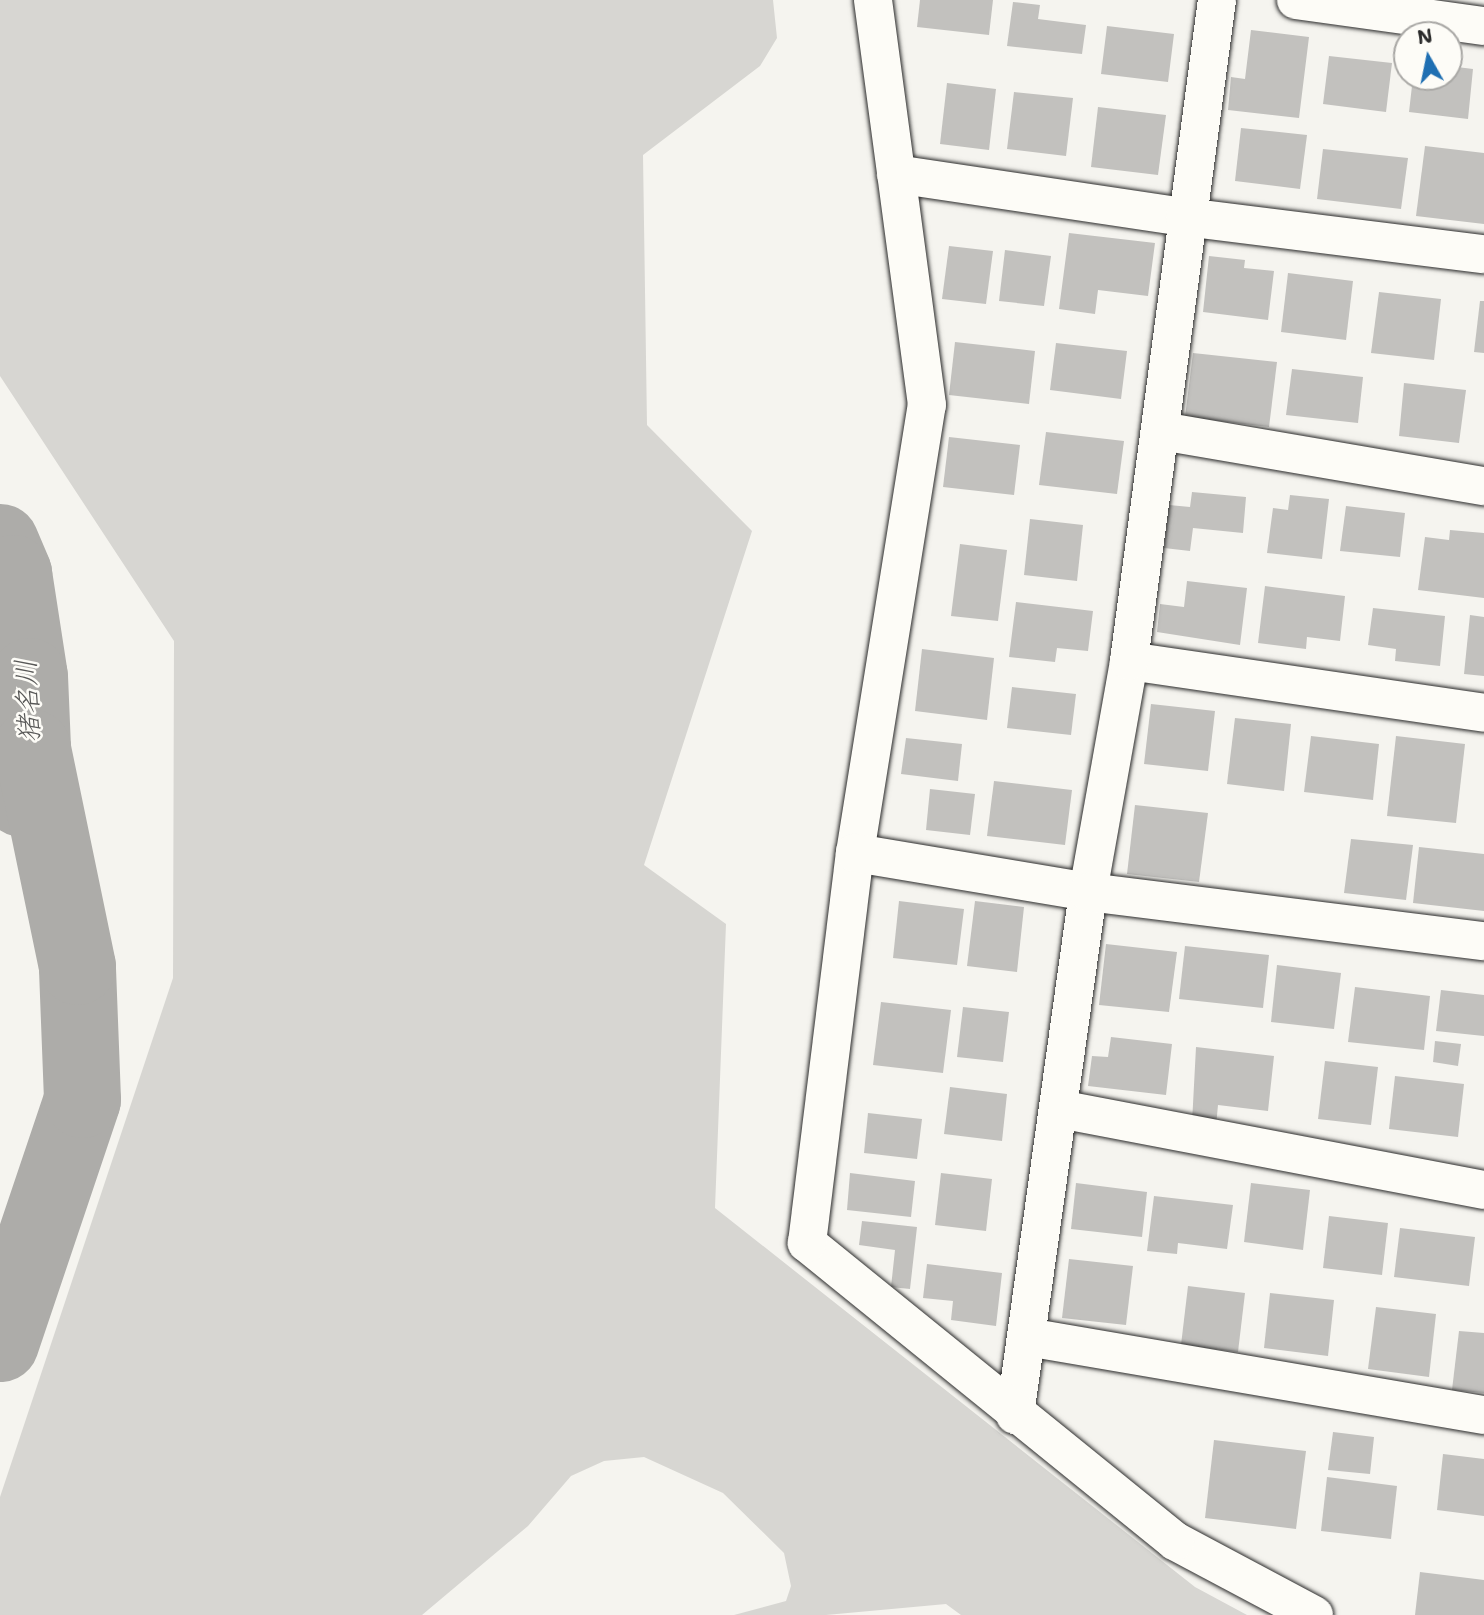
<!DOCTYPE html>
<meta charset="utf-8">
<style>
body{margin:0}
#map{position:relative;width:1484px;height:1615px;overflow:hidden;background:#f5f4ef;font-family:"Shantell Sans","Klee One",sans-serif}
div>[style]{position:absolute}
.green>*{inset:0;background:#d7d6d2}
.river>*{height:77px;margin:-38.5px;padding:0 38.5px;transform-origin:38.5px;border-radius:38.5px;background:#adaca9}
.building>*{inset:0;background:#c2c1be}
.roads{filter:drop-shadow(0 0 2px #2b2b2b) drop-shadow(0 0 2px #2b2b2b)}
.minor>*{height:38px;margin:-19px;padding:0 19px;transform-origin:19px;border-radius:19px;background:#fdfcf7}
span{translate:-50% -50%;white-space:nowrap;text-align:center;line-height:1.15;-webkit-text-stroke:5px #fdfcf7;paint-order:stroke}
.water-label{font-size:28px;color:#585857;font-style:italic}
.north{position:absolute;left:1393px;top:21px;width:70px;height:70px;box-sizing:border-box;background:#fdfcf7;border:2px solid #a9a8a5;border-radius:50%;rotate:351deg;font-size:19px;font-weight:700;line-height:28px;text-align:center;color:#2b2b2b}
.north::after{content:'';display:block;margin:auto;width:24px;height:32px;background:#1f6fb2;clip-path:polygon(50% 0,100% 100%,50% 72%,0 100%)}
</style>
<div id="map">
<div class="green">
<i style="clip-path:polygon(0 0,773px 0,777px 38px,760px 66px,643px 155px,647px 425px,752px 531px,644px 865px,726px 924px,715px 1208px,1195px 1587px,1247px 1615px,961px 1615px,946px 1604px,826px 1615px,734px 1615px,786px 1601px,791px 1586px,784px 1553px,723px 1493px,644px 1457px,604px 1461px,571px 1476px,528px 1526px,422px 1615px,0 1615px,0 1497px,173px 978px,174px 641px,0 376px)"></i>
</div>
<div class="river">
<i style="left:0;top:542px;width:34px;rotate:67deg"></i>
<i style="left:13px;top:573px;width:104px;rotate:81.2deg"></i>
<i style="left:29px;top:676px;width:72px;rotate:87.6deg"></i>
<i style="left:32px;top:748px;width:51px;rotate:102.4deg"></i>
<i style="left:0;top:1343px;width:257px;rotate:-71.4deg"></i>
<i style="left:82px;top:1099px;width:133px;rotate:-92.2deg"></i>
<i style="left:77px;top:966px;width:223px;rotate:-101.7deg"></i>
</div>
<div class="building">
<i style="clip-path:polygon(920px 0,993px 0,989px 35px,917px 27px)"></i>
<i style="clip-path:polygon(1013px 2px,1040px 5px,1038px 19px,1086px 25px,1082px 54px,1007px 46px)"></i>
<i style="clip-path:polygon(1107px 26px,1174px 34px,1168px 82px,1101px 74px)"></i>
<i style="clip-path:polygon(1251px 30px,1309px 37px,1299px 118px,1228px 110px,1231px 77px,1245px 79px)"></i>
<i style="clip-path:polygon(1329px 56px,1392px 63px,1386px 112px,1323px 104px)"></i>
<i style="clip-path:polygon(1449px 66px,1473px 69px,1468px 119px,1409px 112px,1413px 77px,1449px 77px)"></i>
<i style="clip-path:polygon(947px 83px,996px 89px,989px 150px,940px 144px)"></i>
<i style="clip-path:polygon(1014px 92px,1073px 98px,1066px 156px,1007px 149px)"></i>
<i style="clip-path:polygon(1098px 107px,1166px 115px,1158px 175px,1091px 167px)"></i>
<i style="clip-path:polygon(1241px 128px,1307px 135px,1300px 189px,1235px 181px)"></i>
<i style="clip-path:polygon(1425px 146px,1484px 153px,1484px 224px,1416px 216px)"></i>
<i style="clip-path:polygon(1323px 149px,1408px 158px,1401px 209px,1317px 199px)"></i>
<i style="clip-path:polygon(1069px 233px,1155px 243px,1148px 296px,1098px 290px,1095px 314px,1059px 309px)"></i>
<i style="clip-path:polygon(949px 246px,993px 251px,986px 304px,942px 299px)"></i>
<i style="clip-path:polygon(1005px 250px,1051px 256px,1044px 306px,999px 301px)"></i>
<i style="clip-path:polygon(1209px 256px,1245px 260px,1244px 268px,1274px 271px,1268px 320px,1203px 312px)"></i>
<i style="clip-path:polygon(1288px 273px,1353px 281px,1346px 340px,1281px 332px)"></i>
<i style="clip-path:polygon(1379px 292px,1441px 299px,1434px 360px,1371px 353px)"></i>
<i style="clip-path:polygon(1480px 301px,1484px 301px,1484px 353px,1474px 352px)"></i>
<i style="clip-path:polygon(955px 342px,1035px 351px,1029px 404px,949px 395px)"></i>
<i style="clip-path:polygon(1056px 343px,1127px 351px,1121px 399px,1050px 390px)"></i>
<i style="clip-path:polygon(1193px 353px,1277px 362px,1269px 427px,1185px 417px)"></i>
<i style="clip-path:polygon(1292px 369px,1363px 377px,1358px 423px,1286px 415px)"></i>
<i style="clip-path:polygon(1404px 383px,1466px 390px,1459px 443px,1399px 436px)"></i>
<i style="clip-path:polygon(1046px 432px,1124px 441px,1117px 494px,1039px 485px)"></i>
<i style="clip-path:polygon(949px 437px,1020px 445px,1014px 495px,943px 487px)"></i>
<i style="clip-path:polygon(1192px 492px,1246px 497px,1243px 533px,1193px 528px,1190px 551px,1164px 548px,1169px 505px,1190px 507px)"></i>
<i style="clip-path:polygon(1290px 495px,1329px 499px,1322px 559px,1267px 553px,1273px 508px,1288px 510px)"></i>
<i style="clip-path:polygon(1346px 506px,1405px 513px,1400px 557px,1340px 551px)"></i>
<i style="clip-path:polygon(1030px 519px,1083px 525px,1077px 581px,1024px 575px)"></i>
<i style="clip-path:polygon(1450px 530px,1484px 533px,1484px 598px,1418px 590px,1425px 537px,1449px 540px)"></i>
<i style="clip-path:polygon(960px 544px,1007px 550px,998px 621px,951px 616px)"></i>
<i style="clip-path:polygon(1187px 581px,1247px 588px,1240px 645px,1157px 632px,1160px 604px,1184px 607px)"></i>
<i style="clip-path:polygon(1265px 586px,1345px 596px,1340px 641px,1307px 637px,1306px 649px,1258px 643px)"></i>
<i style="clip-path:polygon(1016px 602px,1093px 611px,1088px 651px,1057px 648px,1055px 662px,1009px 657px)"></i>
<i style="clip-path:polygon(1373px 608px,1445px 616px,1440px 666px,1395px 661px,1396px 649px,1368px 645px)"></i>
<i style="clip-path:polygon(1470px 615px,1484px 617px,1484px 676px,1464px 674px)"></i>
<i style="clip-path:polygon(922px 649px,994px 658px,987px 720px,915px 711px)"></i>
<i style="clip-path:polygon(1012px 687px,1076px 694px,1071px 735px,1007px 728px)"></i>
<i style="clip-path:polygon(1151px 704px,1215px 711px,1208px 771px,1144px 764px)"></i>
<i style="clip-path:polygon(1235px 718px,1291px 724px,1284px 791px,1227px 784px)"></i>
<i style="clip-path:polygon(1311px 736px,1379px 744px,1373px 800px,1304px 792px)"></i>
<i style="clip-path:polygon(1396px 736px,1465px 744px,1456px 823px,1387px 816px)"></i>
<i style="clip-path:polygon(906px 738px,962px 744px,958px 781px,901px 774px)"></i>
<i style="clip-path:polygon(994px 781px,1072px 790px,1065px 845px,987px 836px)"></i>
<i style="clip-path:polygon(930px 789px,975px 794px,970px 835px,926px 830px)"></i>
<i style="clip-path:polygon(1135px 805px,1208px 813px,1199px 882px,1127px 874px)"></i>
<i style="clip-path:polygon(1351px 839px,1413px 845px,1406px 900px,1344px 893px)"></i>
<i style="clip-path:polygon(1419px 847px,1484px 854px,1484px 911px,1413px 903px)"></i>
<i style="clip-path:polygon(899px 901px,964px 909px,957px 965px,893px 958px)"></i>
<i style="clip-path:polygon(975px 901px,1024px 907px,1017px 972px,967px 966px)"></i>
<i style="clip-path:polygon(1106px 944px,1177px 952px,1169px 1012px,1099px 1005px)"></i>
<i style="clip-path:polygon(1185px 946px,1269px 955px,1263px 1008px,1179px 999px)"></i>
<i style="clip-path:polygon(1277px 965px,1341px 973px,1334px 1029px,1271px 1022px)"></i>
<i style="clip-path:polygon(1355px 987px,1430px 996px,1424px 1050px,1348px 1042px)"></i>
<i style="clip-path:polygon(1441px 990px,1484px 995px,1484px 1036px,1436px 1031px)"></i>
<i style="clip-path:polygon(881px 1002px,951px 1010px,943px 1073px,873px 1065px)"></i>
<i style="clip-path:polygon(963px 1007px,1009px 1012px,1003px 1062px,957px 1057px)"></i>
<i style="clip-path:polygon(1111px 1037px,1172px 1044px,1166px 1095px,1088px 1086px,1092px 1056px,1108px 1057px)"></i>
<i style="clip-path:polygon(1435px 1041px,1461px 1044px,1458px 1066px,1433px 1062px)"></i>
<i style="clip-path:polygon(1196px 1047px,1274px 1056px,1268px 1111px,1218px 1105px,1216px 1126px,1192px 1123px)"></i>
<i style="clip-path:polygon(1325px 1061px,1378px 1067px,1371px 1125px,1318px 1119px)"></i>
<i style="clip-path:polygon(1395px 1076px,1464px 1084px,1458px 1137px,1389px 1129px)"></i>
<i style="clip-path:polygon(950px 1087px,1007px 1094px,1002px 1141px,944px 1134px)"></i>
<i style="clip-path:polygon(868px 1113px,922px 1119px,917px 1159px,864px 1153px)"></i>
<i style="clip-path:polygon(850px 1173px,915px 1181px,911px 1217px,847px 1210px)"></i>
<i style="clip-path:polygon(941px 1173px,992px 1179px,986px 1231px,935px 1225px)"></i>
<i style="clip-path:polygon(1076px 1183px,1147px 1192px,1142px 1237px,1071px 1229px)"></i>
<i style="clip-path:polygon(1251px 1183px,1310px 1190px,1303px 1250px,1244px 1242px)"></i>
<i style="clip-path:polygon(1154px 1196px,1233px 1205px,1227px 1249px,1178px 1243px,1177px 1254px,1147px 1251px)"></i>
<i style="clip-path:polygon(1329px 1216px,1388px 1223px,1382px 1275px,1323px 1268px)"></i>
<i style="clip-path:polygon(862px 1221px,917px 1227px,910px 1289px,891px 1287px,895px 1250px,859px 1245px)"></i>
<i style="clip-path:polygon(1400px 1228px,1475px 1237px,1469px 1286px,1394px 1277px)"></i>
<i style="clip-path:polygon(1069px 1259px,1133px 1266px,1126px 1325px,1062px 1318px)"></i>
<i style="clip-path:polygon(927px 1264px,1002px 1273px,996px 1326px,951px 1320px,953px 1301px,923px 1298px)"></i>
<i style="clip-path:polygon(1188px 1286px,1245px 1293px,1238px 1352px,1181px 1345px)"></i>
<i style="clip-path:polygon(1270px 1293px,1334px 1300px,1328px 1356px,1264px 1348px)"></i>
<i style="clip-path:polygon(1376px 1307px,1436px 1314px,1429px 1377px,1368px 1369px)"></i>
<i style="clip-path:polygon(1459px 1331px,1484px 1333px,1484px 1393px,1452px 1390px)"></i>
<i style="clip-path:polygon(1333px 1432px,1374px 1437px,1370px 1474px,1328px 1470px)"></i>
<i style="clip-path:polygon(1214px 1440px,1306px 1451px,1296px 1529px,1205px 1518px)"></i>
<i style="clip-path:polygon(1443px 1454px,1484px 1459px,1484px 1516px,1437px 1510px)"></i>
<i style="clip-path:polygon(1327px 1477px,1397px 1486px,1391px 1539px,1321px 1531px)"></i>
<i style="clip-path:polygon(1420px 1572px,1484px 1580px,1484px 1615px,1415px 1615px)"></i>
</div>
<div class="roads">
<div class="minor">
<i style="left:1296px;top:0;width:190px;rotate:7.9deg"></i>
<i style="left:896px;top:174px;width:292px;rotate:8.5deg"></i>
<i style="left:1185px;top:217px;width:301px;rotate:7.1deg"></i>
<i style="left:1161px;top:431px;width:328px;rotate:9.7deg"></i>
<i style="left:1129px;top:661px;width:359px;rotate:8.3deg"></i>
<i style="left:855px;top:853px;width:454px;rotate:-80.9deg"></i>
<i style="left:927px;top:405px;width:409px;rotate:-97.6deg"></i>
<i style="left:1059px;top:1109px;width:433px;rotate:10.8deg"></i>
<i style="left:1027px;top:1337px;width:464px;rotate:9.7deg"></i>
<i style="left:1015px;top:1415px;width:528px;rotate:-82.05deg"></i>
<i style="left:1088px;top:892px;width:235px;rotate:-79.9deg"></i>
<i style="left:1129px;top:661px;width:667px;rotate:-82.42deg"></i>
<i style="left:1314px;top:1615px;width:157px;rotate:-152deg"></i>
<i style="left:1175px;top:1541px;width:474px;rotate:-141deg"></i>
<i style="left:807px;top:1243px;width:393px;rotate:-83deg"></i>
<i style="left:855px;top:853px;width:236px;rotate:9.5deg"></i>
<i style="left:1088px;top:892px;width:399px;rotate:7.1deg"></i>
</div>
</div>
<div class="water-label">
<span style="left:27px;top:701px;rotate:-93deg">猪名川</span>
</div>
<div class="north">N</div>
</div>
